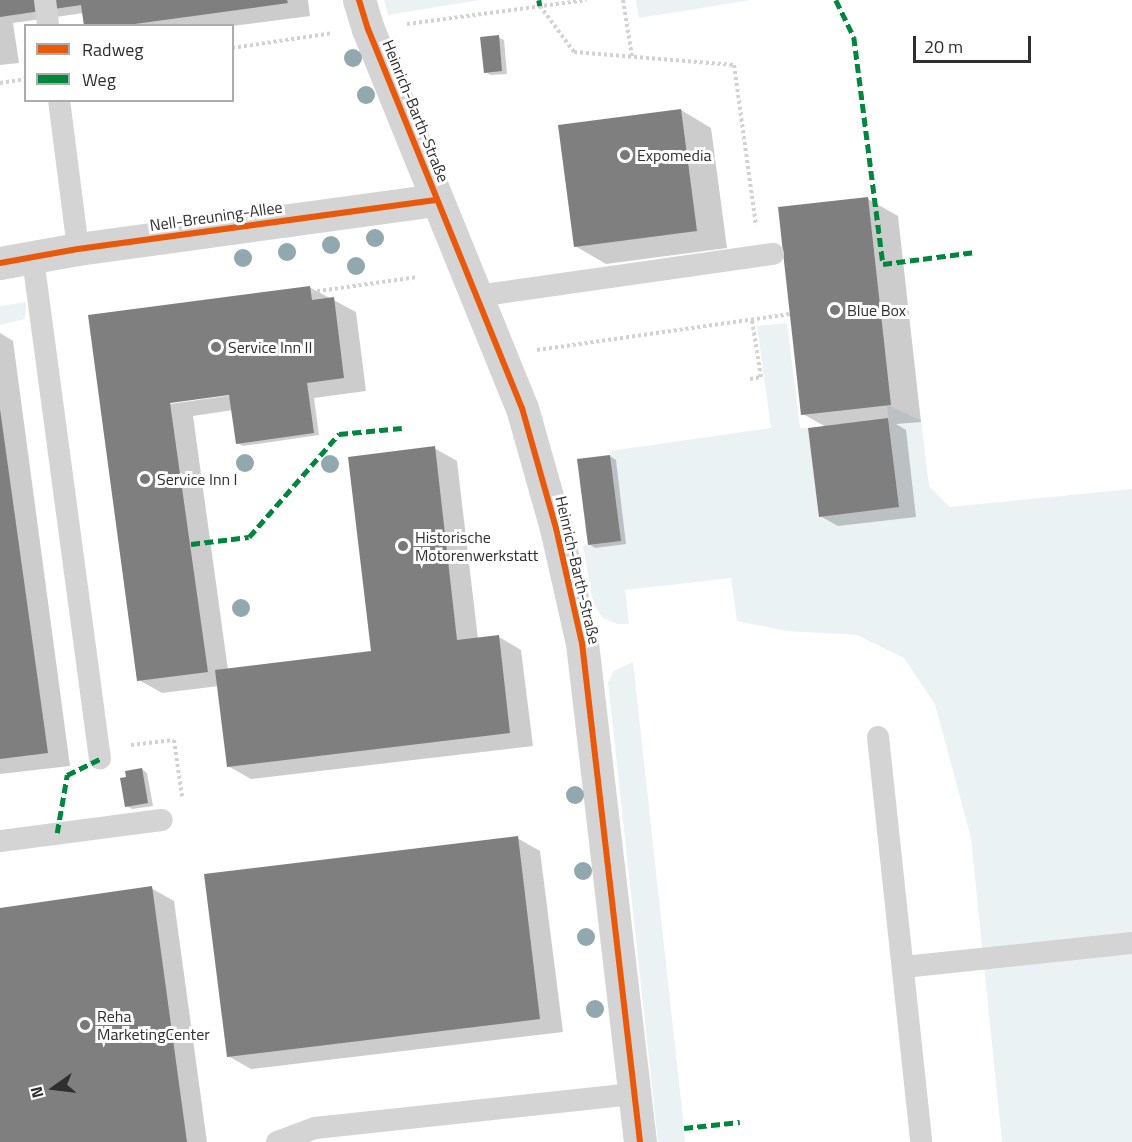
<!DOCTYPE html>
<meta charset="utf-8">
<style>
body{margin:0}
#map{position:relative;width:1132px;height:1142px;overflow:hidden;background:#fff;font-family:"Titillium Web",sans-serif}
div>[style]{position:absolute}
.green>*{inset:0;background:#eaf2f3}
.shadow>*{inset:0;background:#0003}
.building>*{inset:0;background:#7f7f7f}
.path>*{height:4px;margin-top:-2px;transform-origin:0;background:repeating-linear-gradient(90deg,#d2d2d2 0 3px,transparent 0 6px)}
.service>*{height:22px;margin:-11px;padding:0 11px;transform-origin:11px;border-radius:11px;background:#d4d4d4}
.minor>*{height:33px;margin:-16.5px;padding:0 16.5px;transform-origin:16.5px;border-radius:16.5px;background:#d4d4d4}
.quiet>*{height:4.5px;margin-top:-2.25px;transform-origin:0;background:repeating-linear-gradient(90deg,#00873e 0 9px,transparent 0 13.5px)}
.cycleway>*{height:6px;margin:-3px;padding:0 3px;transform-origin:3px;border-radius:3px;background:#e8590c}
.trees>*{width:18px;height:18px;margin:-9px;border-radius:50%;background:#92a8af}
.dots>*{width:16px;height:16px;translate:-50% -50%;box-sizing:border-box;border:3px solid #fff;border-radius:50%}
span{translate:-50% -50%;white-space:nowrap;text-align:center;line-height:1.15;-webkit-text-stroke:6px #fff;paint-order:stroke}
.street-label{font-size:16px;color:#2f2f2f}
.poi-label{font-size:16px;color:#2f2f2f}
.left{translate:0 -50%;text-align:left}
.legend{position:absolute;left:24px;top:24px;width:210px;height:78px;box-sizing:border-box;background:#fff;border:2px solid #acacac;margin:0;padding:8px 10px;list-style:none;font-size:18px;color:#2f2f2f}
.legend li{display:flex;align-items:center;gap:12px;height:30px}
.legend b{width:30px;border:2px solid #acacac}
.north{position:absolute;left:24px;top:1058px;width:60px;height:60px;-webkit-text-stroke:4px #fff;paint-order:stroke;rotate:256deg;font-size:16px;font-weight:700;line-height:24px;text-align:center;color:#2f2f2f}
.north::after{content:'';display:block;margin:auto;width:21px;height:27px;background:#2f2f2f;clip-path:polygon(50% 0,100% 100%,50% 72%,0 100%)}
.scale{position:absolute;left:913px;top:36px;width:118px;height:27px;box-sizing:border-box;border:3px solid #2f2f2f;border-top:0;padding-left:8px;font-size:18px;line-height:21px;white-space:nowrap;color:#2f2f2f;-webkit-text-stroke:4px #fff;paint-order:stroke}
</style>
<div id="map">
<div class="green">
<i style="clip-path:polygon(384px 0,479px 0,388px 15px)"></i>
<i style="clip-path:polygon(636px 0,751px 0,639px 18px)"></i>
<i style="clip-path:polygon(26px 302px,25px 319px,0 325px,0 306px)"></i>
<i style="clip-path:polygon(787px 323px,800px 428px,808px 428px,819px 517px,899px 507px,887px 405px,921px 420px,929px 486px,950px 507px,1132px 489px,1132px 1142px,1002px 1142px,971px 838px,935px 704px,904px 658px,857px 635px,787px 631px,737px 621px,731px 578px,625px 590px,629px 624px,617px 624px,603px 618px,593px 603px,583px 546px,621px 541px,610px 451px,771px 428px,757px 326px)"></i>
<i style="clip-path:polygon(633px 662px,684px 1128px,685px 1142px,658px 1142px,608px 682px,614px 671px)"></i>
</div>
<div class="shadow">
<i style="clip-path:polygon(0 0,308px 0,310px 16px,232px 26px,85px 26px,84px 13px,13px 23px,19px 63px,0 65px)"></i>
<i style="clip-path:polygon(498px 37px,504px 40px,507px 74px,491px 75px,485px 72px)"></i>
<i style="clip-path:polygon(681px 110px,711px 128px,727px 248px,606px 264px,575px 246px)"></i>
<i style="clip-path:polygon(868px 199px,898px 216px,921px 422px,896px 424px,906px 430px,916px 517px,838px 526px,820px 516px,826px 427px,803px 414px)"></i>
<i style="clip-path:polygon(evenodd,309px 287px,356px 312px,366px 391px,314px 398px,319px 435px,243px 446px,237px 443px,233px 410px,193px 416px,228px 670px,373px 653px,434px 448px,457px 461px,478px 639px,499px 637px,521px 650px,533px 746px,251px 779px,228px 766px,219px 686px,162px 693px,139px 680px,89px 317px,309px 287px,246px 391px,247px 393px,163px 405px,163px 403px,246px 391px)"></i>
<i style="clip-path:polygon(0 333px,13px 341px,70px 766px,0 774px)"></i>
<i style="clip-path:polygon(610px 456px,616px 460px,626px 544px,595px 548px,589px 544px)"></i>
<i style="clip-path:polygon(142px 769px,147px 773px,153px 806px,132px 809px,127px 806px)"></i>
<i style="clip-path:polygon(517px 838px,540px 851px,563px 1032px,251px 1069px,228px 1056px)"></i>
<i style="clip-path:polygon(151px 888px,174px 901px,207px 1142px,0 1142px,0 909px)"></i>
</div>
<div class="building">
<i style="clip-path:polygon(0 0,287px 0,288px 3px,120px 26px,84px 26px,81px 5px,0 17px)"></i>
<i style="clip-path:polygon(499px 35px,502px 71px,484px 73px,480px 37px)"></i>
<i style="clip-path:polygon(681px 109px,697px 231px,574px 247px,558px 125px)"></i>
<i style="clip-path:polygon(868px 197px,891px 405px,801px 415px,778px 207px)"></i>
<i style="clip-path:polygon(310px 286px,312px 300px,334px 297px,344px 378px,307px 383px,314px 433px,236px 444px,229px 395px,170px 403px,208px 672px,137px 681px,88px 315px)"></i>
<i style="clip-path:polygon(0 409px,48px 753px,0 759px)"></i>
<i style="clip-path:polygon(888px 418px,899px 507px,819px 517px,808px 428px)"></i>
<i style="clip-path:polygon(435px 446px,457px 640px,499px 635px,510px 733px,227px 767px,215px 670px,371px 651px,348px 457px)"></i>
<i style="clip-path:polygon(610px 455px,621px 541px,588px 545px,577px 459px)"></i>
<i style="clip-path:polygon(142px 768px,148px 803px,125px 807px,120px 778px,126px 777px,125px 771px)"></i>
<i style="clip-path:polygon(518px 836px,540px 1019px,227px 1057px,204px 874px)"></i>
<i style="clip-path:polygon(152px 886px,187px 1142px,0 1142px,0 908px)"></i>
</div>
<div class="path">
<i style="left:623px;top:0;width:57px;rotate:80.9deg"></i>
<i style="left:540px;top:6px;width:57px;rotate:53.5deg"></i>
<i style="left:574px;top:52px;width:161px;rotate:4.6deg"></i>
<i style="left:734px;top:65px;width:162px;rotate:82.2deg"></i>
<i style="left:407px;top:24px;width:181px;rotate:-7.6deg"></i>
<i style="left:232px;top:48px;width:102px;rotate:-8.4deg"></i>
<i style="left:0;top:83px;width:26px;rotate:-9deg"></i>
<i style="left:311px;top:292px;width:108px;rotate:-8deg"></i>
<i style="left:537px;top:350px;width:256px;rotate:-8.1deg"></i>
<i style="left:750px;top:379px;width:11px;rotate:-10deg"></i>
<i style="left:761px;top:377px;width:58px;rotate:-99deg"></i>
<i style="left:131px;top:745px;width:43px;rotate:-6.6deg"></i>
<i style="left:174px;top:740px;width:57px;rotate:81.9deg"></i>
</div>
<div class="service">
<i style="left:45px;top:0;width:26px;rotate:83deg"></i>
<i style="left:59px;top:100px;width:150px;rotate:82.7deg"></i>
<i style="left:33px;top:259px;width:504px;rotate:82.37deg"></i>
<i style="left:477px;top:296px;width:299px;rotate:-8.1deg"></i>
<i style="left:878px;top:737px;width:407px;rotate:83.9deg"></i>
<i style="left:0;top:841px;width:163px;rotate:-7.4deg"></i>
<i style="left:904px;top:967px;width:229px;rotate:-6deg"></i>
<i style="left:277px;top:1142px;width:40px;rotate:-20.2deg"></i>
<i style="left:315px;top:1128px;width:322px;rotate:-6.1deg"></i>
</div>
<div class="minor">
<i style="left:359px;top:0;width:30px;rotate:73deg"></i>
<i style="left:368px;top:29px;width:409px;rotate:67.9deg"></i>
<i style="left:522px;top:408px;width:125px;rotate:74.2deg"></i>
<i style="left:556px;top:528px;width:118px;rotate:77.3deg"></i>
<i style="left:582px;top:643px;width:502px;rotate:83.37deg"></i>
<i style="left:0;top:263px;width:79px;rotate:-10.2deg"></i>
<i style="left:78px;top:249px;width:361px;rotate:-7.8deg"></i>
</div>
<div class="quiet">
<i style="left:539px;top:0;width:6px;rotate:81deg"></i>
<i style="left:836px;top:0;width:41px;rotate:64.1deg"></i>
<i style="left:854px;top:37px;width:229px;rotate:82.7deg"></i>
<i style="left:883px;top:264px;width:93px;rotate:-7.4deg"></i>
<i style="left:191px;top:544px;width:58px;rotate:-6.9deg"></i>
<i style="left:249px;top:537px;width:137px;rotate:-48.9deg"></i>
<i style="left:339px;top:434px;width:63px;rotate:-5.4deg"></i>
<i style="left:57px;top:833px;width:59px;rotate:-80.2deg"></i>
<i style="left:67px;top:775px;width:37px;rotate:-26deg"></i>
<i style="left:684px;top:1128px;width:56px;rotate:-6.1deg"></i>
</div>
<div class="cycleway">
<i style="left:359px;top:0;width:30px;rotate:73deg"></i>
<i style="left:368px;top:29px;width:409px;rotate:67.9deg"></i>
<i style="left:522px;top:408px;width:125px;rotate:74.2deg"></i>
<i style="left:556px;top:528px;width:118px;rotate:77.3deg"></i>
<i style="left:582px;top:643px;width:502px;rotate:83.37deg"></i>
<i style="left:0;top:263px;width:79px;rotate:-10.2deg"></i>
<i style="left:78px;top:249px;width:361px;rotate:-7.8deg"></i>
</div>
<div class="trees">
<i style="left:353px;top:58px"></i>
<i style="left:366px;top:95px"></i>
<i style="left:375px;top:238px"></i>
<i style="left:331px;top:245px"></i>
<i style="left:287px;top:252px"></i>
<i style="left:243px;top:258px"></i>
<i style="left:356px;top:266px"></i>
<i style="left:245px;top:463px"></i>
<i style="left:330px;top:464px"></i>
<i style="left:241px;top:608px"></i>
<i style="left:575px;top:795px"></i>
<i style="left:583px;top:871px"></i>
<i style="left:586px;top:937px"></i>
<i style="left:595px;top:1009px"></i>
</div>
<div class="dots">
<i style="left:625px;top:155px;background:#787878"></i>
<i style="left:835px;top:310px;background:#787878"></i>
<i style="left:216px;top:347px;background:#787878"></i>
<i style="left:145px;top:479px;background:#787878"></i>
<i style="left:403px;top:546px;background:#787878"></i>
<i style="left:85px;top:1025px;background:#787878"></i>
</div>
<div class="street-label">
<span style="left:416px;top:111px;rotate:68deg">Heinrich-Barth-Straße</span>
<span style="left:216px;top:216px;rotate:-8deg">Nell-Breuning-Allee</span>
<span style="left:578px;top:570px;rotate:77deg">Heinrich-Barth-Straße</span>
</div>
<div class="poi-label">
<span class="left" style="left:637px;top:155px">Expomedia</span>
<span class="left" style="left:847px;top:310px">Blue Box</span>
<span class="left" style="left:228px;top:347px">Service Inn II</span>
<span class="left" style="left:157px;top:479px">Service Inn I</span>
<span class="left" style="left:415px;top:546px">Historische<br>Motorenwerkstatt</span>
<span class="left" style="left:97px;top:1025px">Reha<br>MarketingCenter</span>
</div>
<ul class="legend">
<li><b style="height:8px;background:#e8590c"></b>Radweg</li>
<li><b style="height:8px;background:#00873e"></b>Weg</li>
</ul>
<div class="north">N</div>
<div class="scale">20 m</div>
</div>
